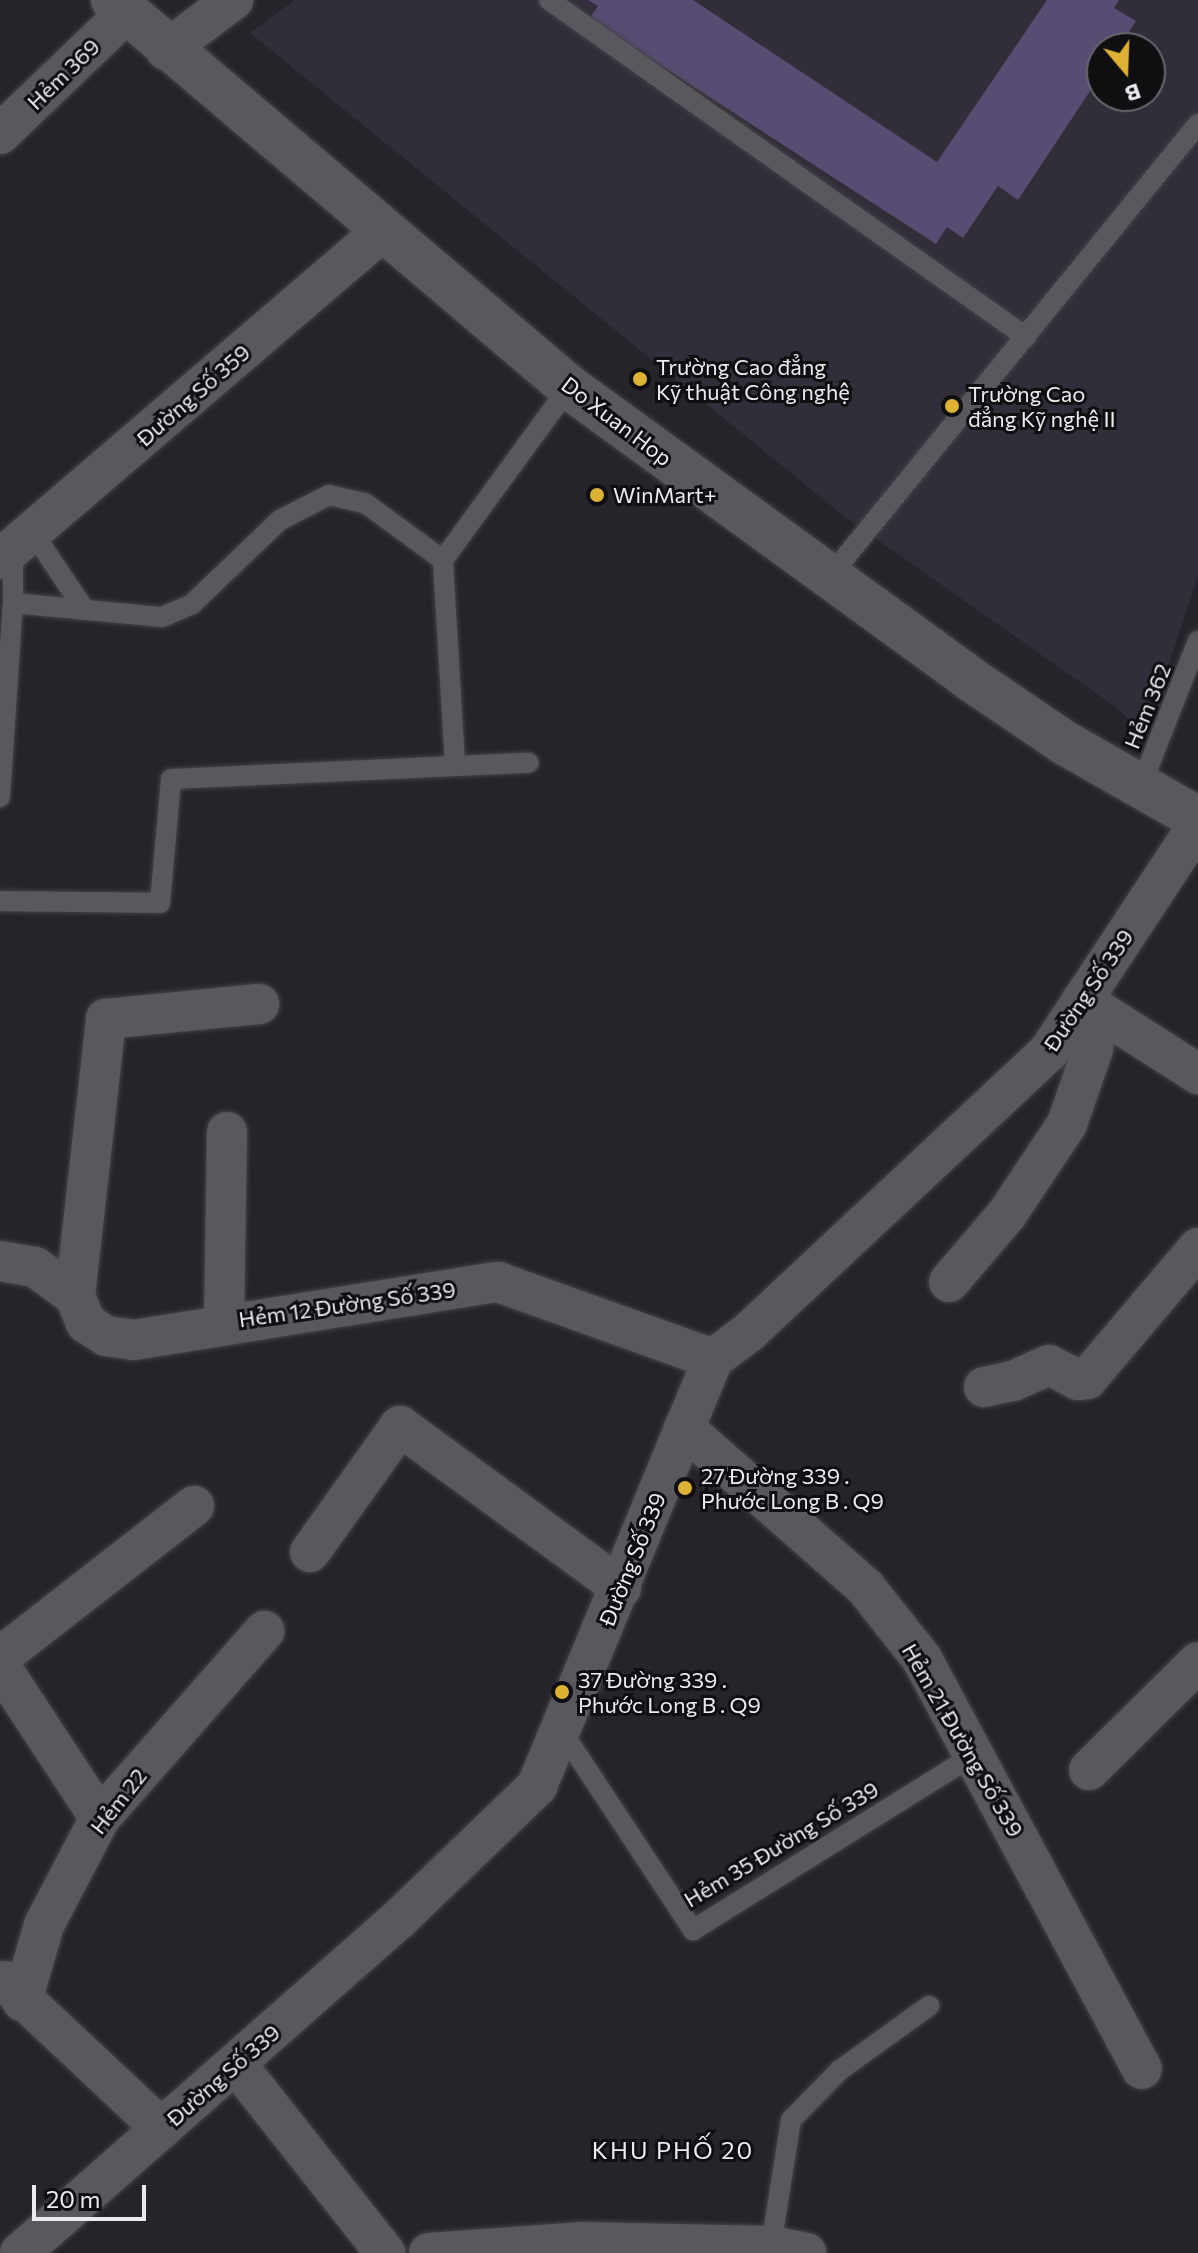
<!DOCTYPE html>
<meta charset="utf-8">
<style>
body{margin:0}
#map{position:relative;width:1198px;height:2253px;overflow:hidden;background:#26242a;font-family:Commissioner,sans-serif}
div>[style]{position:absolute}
.built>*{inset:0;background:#312e39}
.building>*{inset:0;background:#584c72}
.roads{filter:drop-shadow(0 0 2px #444248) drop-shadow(0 0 2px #444248)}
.lane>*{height:20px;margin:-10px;padding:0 10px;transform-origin:10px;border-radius:10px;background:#5a585f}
.street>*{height:40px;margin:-20px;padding:0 20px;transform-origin:20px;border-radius:20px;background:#5a585f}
.secondary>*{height:44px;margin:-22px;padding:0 22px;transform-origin:22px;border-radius:22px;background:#5a585f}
.dots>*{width:22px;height:22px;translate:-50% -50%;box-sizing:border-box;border:4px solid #0f0e11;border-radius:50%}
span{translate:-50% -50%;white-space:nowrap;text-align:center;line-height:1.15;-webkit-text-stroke:6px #0f0e11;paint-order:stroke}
.street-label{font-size:22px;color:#ebeaef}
.poi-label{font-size:22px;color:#ebeaef}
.left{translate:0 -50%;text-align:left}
.neighbourhood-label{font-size:24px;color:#ebeaef;letter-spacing:2px}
.north{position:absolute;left:1086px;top:32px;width:80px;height:80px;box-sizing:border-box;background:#0f0e11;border:2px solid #67666a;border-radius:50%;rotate:161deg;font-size:22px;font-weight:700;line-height:32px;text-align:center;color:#ebeaef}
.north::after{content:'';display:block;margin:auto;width:28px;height:36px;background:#ddb133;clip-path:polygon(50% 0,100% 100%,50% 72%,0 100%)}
.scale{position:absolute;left:32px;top:2185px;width:114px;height:36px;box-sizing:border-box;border:4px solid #ebeaef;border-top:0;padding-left:10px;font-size:24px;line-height:28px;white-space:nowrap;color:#ebeaef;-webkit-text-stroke:6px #0f0e11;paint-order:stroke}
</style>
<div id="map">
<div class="built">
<i style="clip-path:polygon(evenodd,295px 0,1198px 0,1198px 576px,1145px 735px,1117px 708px,845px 517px,250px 33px,295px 0,1102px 48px,1150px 48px,1150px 96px,1102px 96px,1102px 48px)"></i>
</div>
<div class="building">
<i style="clip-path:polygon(588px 0,693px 0,937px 162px,1047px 0,1119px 0,1114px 8px,1136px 21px,1118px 48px,1102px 48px,1102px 73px,1018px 200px,998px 186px,963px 238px,947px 227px,936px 244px,589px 19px,598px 6px)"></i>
</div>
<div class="roads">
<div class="lane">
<i style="left:549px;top:0;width:584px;rotate:35.24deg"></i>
<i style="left:33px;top:533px;width:92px;rotate:56.1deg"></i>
<i style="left:13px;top:550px;width:53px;rotate:90deg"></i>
<i style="left:13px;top:603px;width:150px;rotate:5.4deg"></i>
<i style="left:162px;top:617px;width:33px;rotate:-23deg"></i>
<i style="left:192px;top:604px;width:122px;rotate:-43.7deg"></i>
<i style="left:280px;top:520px;width:55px;rotate:-27deg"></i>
<i style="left:329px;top:495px;width:37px;rotate:13deg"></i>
<i style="left:365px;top:503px;width:97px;rotate:36.2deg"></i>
<i style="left:830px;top:576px;width:583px;rotate:-50.85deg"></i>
<i style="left:455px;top:764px;width:204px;rotate:-93.4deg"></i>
<i style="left:443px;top:560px;width:214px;rotate:-53.9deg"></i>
<i style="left:1140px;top:788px;width:158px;rotate:-68.5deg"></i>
<i style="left:0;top:797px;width:194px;rotate:-86.2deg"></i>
<i style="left:0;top:901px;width:160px;rotate:0.7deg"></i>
<i style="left:160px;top:903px;width:124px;rotate:-84.9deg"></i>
<i style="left:171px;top:779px;width:358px;rotate:-2.6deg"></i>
<i style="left:561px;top:1730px;width:240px;rotate:56.6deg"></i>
<i style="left:693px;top:1930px;width:331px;rotate:-31.9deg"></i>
<i style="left:771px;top:2246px;width:128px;rotate:-81deg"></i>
<i style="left:791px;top:2120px;width:70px;rotate:-45.6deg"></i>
<i style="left:840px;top:2070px;width:110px;rotate:-35.7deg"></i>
</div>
<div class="street">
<i style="left:166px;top:50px;width:84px;rotate:-36.7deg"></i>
<i style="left:0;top:134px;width:175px;rotate:-43.8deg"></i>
<i style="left:0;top:559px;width:507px;rotate:-40.6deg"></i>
<i style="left:1082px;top:1000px;width:138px;rotate:32.5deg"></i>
<i style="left:0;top:1261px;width:36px;rotate:10deg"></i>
<i style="left:35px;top:1267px;width:49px;rotate:35.9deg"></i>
<i style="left:75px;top:1296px;width:29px;rotate:68deg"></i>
<i style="left:86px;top:1323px;width:24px;rotate:33deg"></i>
<i style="left:106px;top:1336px;width:28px;rotate:8deg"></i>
<i style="left:134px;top:1340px;width:369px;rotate:-9.1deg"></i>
<i style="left:498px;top:1282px;width:228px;rotate:19.7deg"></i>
<i style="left:949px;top:1282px;width:89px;rotate:-49.5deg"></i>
<i style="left:1007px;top:1214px;width:108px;rotate:-56.3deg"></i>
<i style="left:1067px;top:1124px;width:79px;rotate:-70.9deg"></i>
<i style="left:1093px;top:1049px;width:39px;rotate:-84deg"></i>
<i style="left:75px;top:1296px;width:279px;rotate:-83.6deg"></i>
<i style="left:106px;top:1019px;width:154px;rotate:-5.6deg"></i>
<i style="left:224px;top:1322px;width:190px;rotate:-89.1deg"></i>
<i style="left:984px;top:1387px;width:30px;rotate:-12deg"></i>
<i style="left:1013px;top:1381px;width:39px;rotate:-24deg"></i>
<i style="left:1049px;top:1365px;width:33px;rotate:27deg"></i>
<i style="left:1078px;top:1380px;width:9px;rotate:-6deg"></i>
<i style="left:1087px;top:1379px;width:172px;rotate:-49.7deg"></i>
<i style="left:684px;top:1428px;width:241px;rotate:41.3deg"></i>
<i style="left:865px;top:1587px;width:92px;rotate:51.6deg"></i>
<i style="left:922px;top:1659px;width:465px;rotate:61.8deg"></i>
<i style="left:310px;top:1552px;width:155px;rotate:-54.5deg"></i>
<i style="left:400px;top:1426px;width:274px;rotate:36.2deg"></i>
<i style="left:0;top:1657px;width:246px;rotate:-37.9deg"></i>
<i style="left:0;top:1666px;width:182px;rotate:56.7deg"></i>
<i style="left:1089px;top:1770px;width:153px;rotate:-44.7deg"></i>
<i style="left:4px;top:1981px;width:216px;rotate:43.1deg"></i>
<i style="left:22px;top:2001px;width:79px;rotate:-73.9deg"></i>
<i style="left:44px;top:1925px;width:121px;rotate:-62.4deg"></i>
<i style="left:100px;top:1818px;width:249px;rotate:-48.7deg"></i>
<i style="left:236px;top:2064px;width:241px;rotate:51.7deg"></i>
<i style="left:20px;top:2253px;width:505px;rotate:-41.39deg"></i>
<i style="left:399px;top:1919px;width:192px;rotate:-43.9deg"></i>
<i style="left:537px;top:1786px;width:462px;rotate:-67.6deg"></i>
<i style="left:713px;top:1359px;width:45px;rotate:-36.9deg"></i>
<i style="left:749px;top:1332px;width:411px;rotate:-43.1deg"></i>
<i style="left:1049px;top:1051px;width:271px;rotate:-56.6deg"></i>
<i style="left:429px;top:2253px;width:152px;rotate:-4.1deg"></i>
<i style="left:581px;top:2242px;width:190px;rotate:1.2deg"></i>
<i style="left:771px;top:2246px;width:36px;rotate:11deg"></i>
</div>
<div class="secondary">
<i style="left:113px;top:0;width:598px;rotate:40.32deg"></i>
<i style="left:569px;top:387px;width:495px;rotate:36deg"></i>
<i style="left:969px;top:678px;width:116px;rotate:34.1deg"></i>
<i style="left:1065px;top:743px;width:153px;rotate:29.7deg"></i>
</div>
</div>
<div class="dots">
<i style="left:640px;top:379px;background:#ddb133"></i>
<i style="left:952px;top:406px;background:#ddb133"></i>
<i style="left:597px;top:495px;background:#ddb133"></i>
<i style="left:685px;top:1488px;background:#ddb133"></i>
<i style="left:562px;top:1692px;background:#ddb133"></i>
</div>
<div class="street-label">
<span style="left:63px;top:74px;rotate:-44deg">Hẻm 369</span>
<span style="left:193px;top:395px;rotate:-41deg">Đường Số 359</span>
<span style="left:617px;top:421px;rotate:37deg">Do Xuan Hop</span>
<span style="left:1147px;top:706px;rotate:-68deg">Hẻm 362</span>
<span style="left:1088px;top:990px;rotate:-56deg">Đường Số 339</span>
<span style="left:347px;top:1304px;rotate:-8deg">Hẻm 12 Đường Số 339</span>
<span style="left:632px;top:1559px;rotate:-68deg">Đường Số 339</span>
<span style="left:963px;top:1740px;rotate:60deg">Hẻm 21 Đường Số 339</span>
<span style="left:118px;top:1801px;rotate:-52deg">Hẻm 22</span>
<span style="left:781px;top:1844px;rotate:-31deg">Hẻm 35 Đường Số 339</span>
<span style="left:223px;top:2075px;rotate:-41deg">Đường Số 339</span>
</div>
<div class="poi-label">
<span class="left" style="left:656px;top:379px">Trường Cao đẳng<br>Kỹ thuật Công nghệ</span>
<span class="left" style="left:968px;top:406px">Trường Cao<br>đẳng Kỹ nghệ II</span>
<span class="left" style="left:613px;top:495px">WinMart+</span>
<span class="left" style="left:701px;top:1488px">27 Đường 339 .<br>Phước Long B . Q9</span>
<span class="left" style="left:578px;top:1692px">37 Đường 339 .<br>Phước Long B . Q9</span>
</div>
<div class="neighbourhood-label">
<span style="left:673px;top:2150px">KHU PHỐ 20</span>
</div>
<div class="north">B</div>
<div class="scale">20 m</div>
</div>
